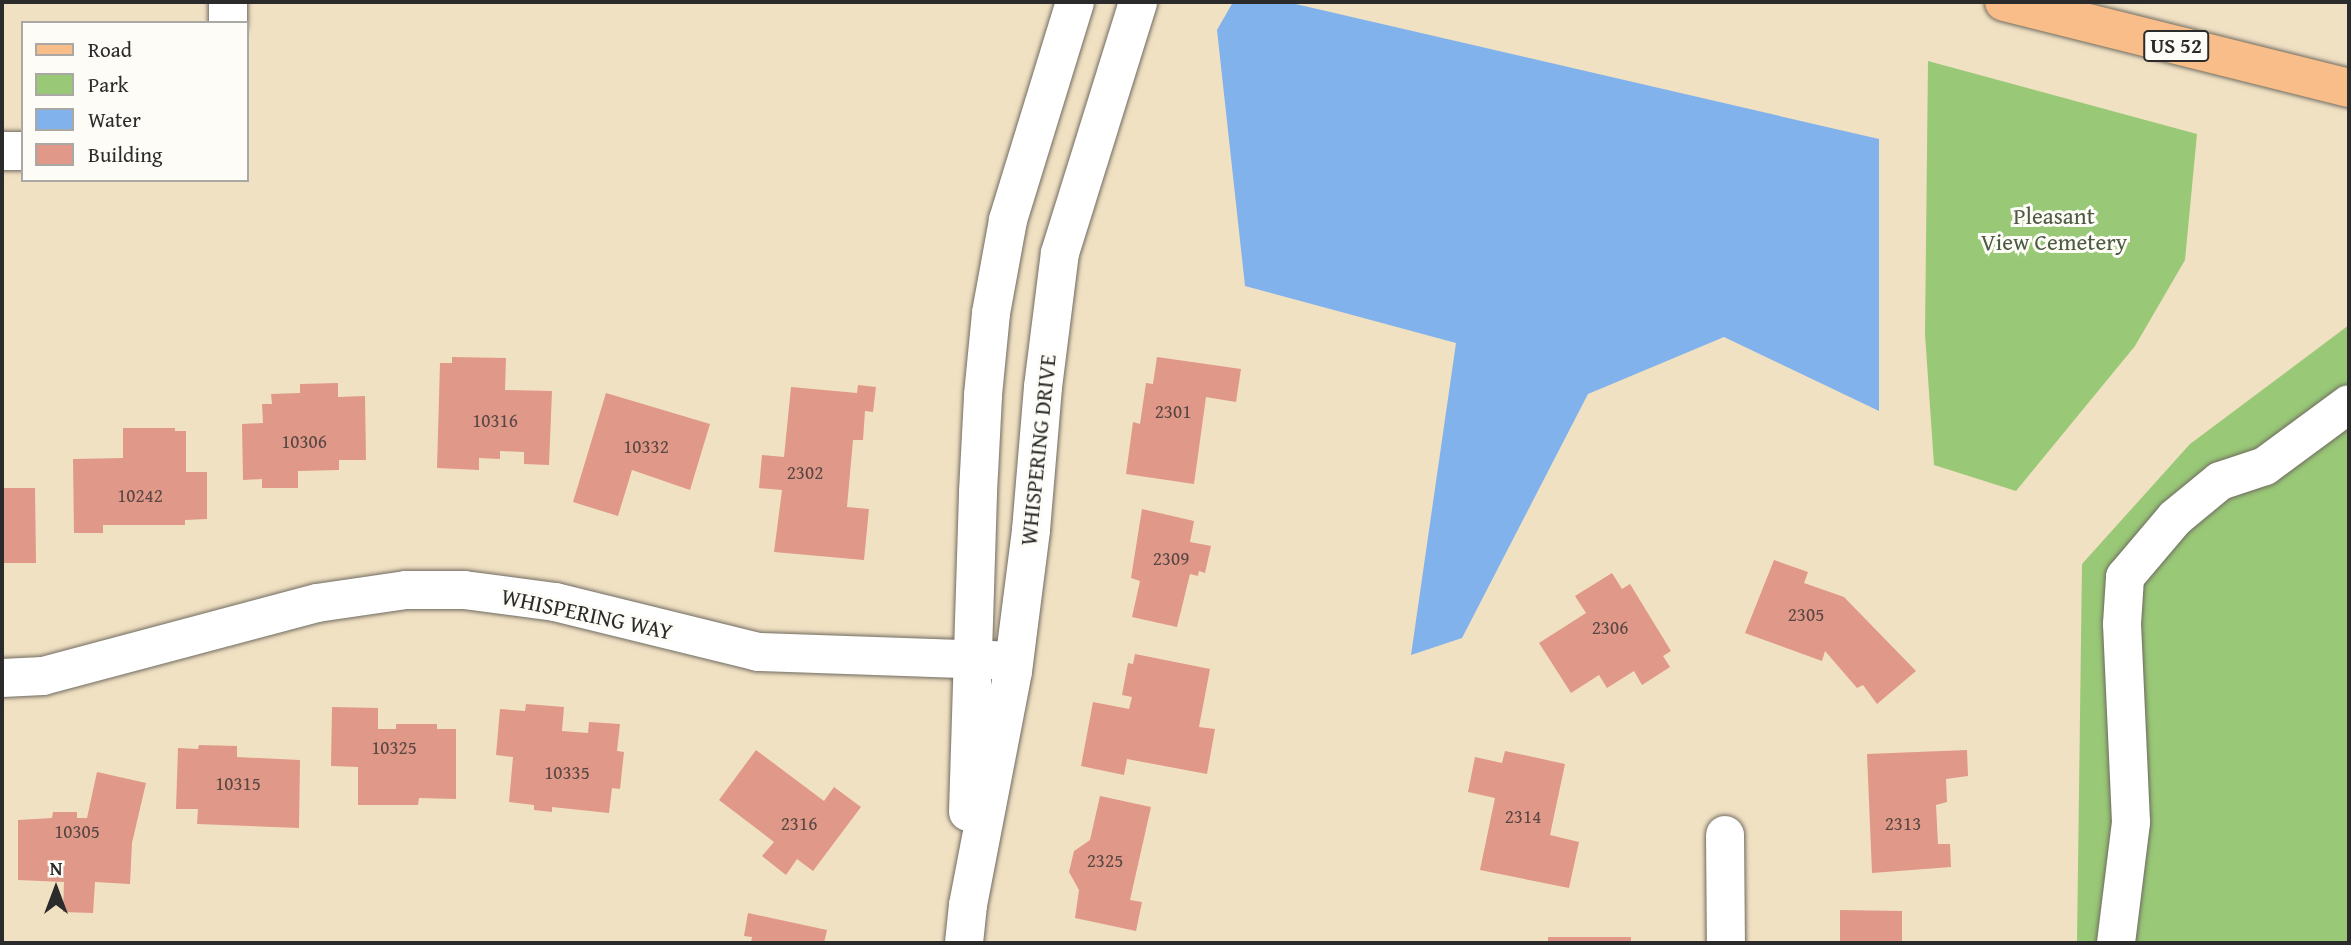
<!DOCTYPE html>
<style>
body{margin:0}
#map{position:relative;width:2351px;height:945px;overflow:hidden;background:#f1e1c3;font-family:"Gentium Book Plus",serif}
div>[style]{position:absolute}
.green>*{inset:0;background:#99c877}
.water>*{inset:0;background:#81b2ec}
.building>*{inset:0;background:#e09888}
.roads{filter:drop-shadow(0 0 2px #706b60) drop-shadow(0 0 2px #706b60)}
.minor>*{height:38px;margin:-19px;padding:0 19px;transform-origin:19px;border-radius:19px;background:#fff}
.major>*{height:38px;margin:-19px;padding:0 19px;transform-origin:19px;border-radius:19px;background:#f8bd88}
span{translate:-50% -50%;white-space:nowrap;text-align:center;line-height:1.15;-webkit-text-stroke:6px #fdfcf7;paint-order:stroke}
.number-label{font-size:19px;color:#584642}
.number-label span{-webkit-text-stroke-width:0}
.shield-label span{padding:2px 5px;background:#fdfcf7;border:2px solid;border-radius:5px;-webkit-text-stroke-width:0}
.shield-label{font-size:21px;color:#2b2b2b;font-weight:700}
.park-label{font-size:23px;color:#4c5a42}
.street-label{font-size:23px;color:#2b2b2b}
.frame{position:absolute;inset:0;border:4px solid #2b2b2b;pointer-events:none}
.legend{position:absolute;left:21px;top:21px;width:228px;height:161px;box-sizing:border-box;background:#fdfcf7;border:2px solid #a9a8a5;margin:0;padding:9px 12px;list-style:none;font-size:21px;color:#2b2b2b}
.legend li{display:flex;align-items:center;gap:14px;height:35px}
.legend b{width:35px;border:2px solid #a9a8a5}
.north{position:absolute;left:21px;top:854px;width:70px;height:70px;-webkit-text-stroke:5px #fdfcf7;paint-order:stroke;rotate:0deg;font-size:19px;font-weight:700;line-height:28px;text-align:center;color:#2b2b2b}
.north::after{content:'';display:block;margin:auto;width:24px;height:32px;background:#2b2b2b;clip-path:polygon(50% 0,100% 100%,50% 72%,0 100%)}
</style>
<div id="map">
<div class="green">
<i style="clip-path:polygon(1928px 61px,2197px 134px,2185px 260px,2135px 346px,2016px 491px,1934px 465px,1925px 334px)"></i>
<i style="clip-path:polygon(2349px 325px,2349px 943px,2077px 943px,2082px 564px,2190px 444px)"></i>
</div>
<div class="water">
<i style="clip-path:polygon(1233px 2px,1287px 2px,1879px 139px,1879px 411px,1724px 337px,1588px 394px,1462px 638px,1411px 655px,1456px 343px,1245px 286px,1217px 30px)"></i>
</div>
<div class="building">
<i style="clip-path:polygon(452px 357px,506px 358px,505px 390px,552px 391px,549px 465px,524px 464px,524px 452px,500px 451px,500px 459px,479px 458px,479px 470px,437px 468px,440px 363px,452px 363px)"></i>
<i style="clip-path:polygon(1157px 357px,1241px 369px,1236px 402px,1206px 397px,1194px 484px,1126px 474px,1133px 422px,1140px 424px,1146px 383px,1153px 384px)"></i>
<i style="clip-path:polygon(338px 383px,338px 397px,365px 396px,366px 460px,339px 460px,339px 470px,298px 471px,298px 488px,262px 488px,262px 479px,243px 480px,242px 424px,263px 423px,262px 404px,272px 404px,271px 394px,300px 393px,300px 384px)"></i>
<i style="clip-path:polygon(858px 385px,876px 387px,873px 412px,865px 411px,863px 440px,853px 440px,847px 507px,869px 509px,864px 560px,774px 552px,782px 490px,759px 488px,762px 455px,784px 457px,791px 387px,857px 393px)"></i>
<i style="clip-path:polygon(606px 393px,710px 424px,690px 490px,632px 470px,618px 516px,573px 502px)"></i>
<i style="clip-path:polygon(123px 428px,175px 428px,175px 431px,186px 431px,186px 472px,207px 472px,207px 519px,185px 520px,185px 525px,103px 525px,103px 533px,74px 533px,73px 459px,123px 458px)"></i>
<i style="clip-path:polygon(2px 488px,35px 488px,36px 563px,2px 563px)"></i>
<i style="clip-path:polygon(1142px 509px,1194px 521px,1190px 542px,1211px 546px,1205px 573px,1199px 571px,1198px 576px,1190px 574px,1177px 627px,1132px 617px,1140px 581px,1131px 578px)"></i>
<i style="clip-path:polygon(1774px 560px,1808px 572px,1804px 583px,1844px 597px,1916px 671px,1877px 704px,1863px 685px,1857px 688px,1825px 651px,1822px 661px,1745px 633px)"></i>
<i style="clip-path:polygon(1612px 573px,1622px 589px,1630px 584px,1671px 651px,1663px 656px,1670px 667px,1642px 685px,1634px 671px,1607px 688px,1599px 675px,1571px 693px,1539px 643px,1586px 613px,1575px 596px)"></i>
<i style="clip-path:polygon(1135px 654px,1210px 669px,1199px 727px,1215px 729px,1207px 774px,1127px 759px,1124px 775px,1081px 766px,1093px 702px,1129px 709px,1132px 697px,1122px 695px,1128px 663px,1133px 664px)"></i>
<i style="clip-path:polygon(526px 704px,564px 707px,562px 731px,588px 733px,589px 722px,620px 724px,617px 751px,624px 752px,620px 789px,612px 788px,609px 813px,552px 807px,552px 812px,534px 810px,534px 805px,509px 802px,513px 757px,496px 755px,500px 709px,525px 711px)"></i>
<i style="clip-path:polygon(332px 707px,378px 708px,378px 729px,396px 729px,396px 724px,437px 724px,437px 729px,456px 729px,456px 799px,419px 798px,418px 805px,358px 805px,358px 767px,331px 766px)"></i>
<i style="clip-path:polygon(199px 745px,237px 746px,237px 757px,300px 760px,299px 828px,197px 824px,198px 809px,176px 809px,178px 748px,198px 749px)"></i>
<i style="clip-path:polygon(756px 750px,824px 801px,834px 787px,861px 807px,813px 871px,797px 859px,786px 875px,762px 856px,774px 842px,719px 800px)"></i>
<i style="clip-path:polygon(1967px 750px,1968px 776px,1946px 779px,1947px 802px,1936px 805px,1938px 844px,1950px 844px,1951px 867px,1872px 873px,1867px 754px)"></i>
<i style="clip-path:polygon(1505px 751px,1565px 764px,1550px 835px,1579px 842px,1569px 888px,1480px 870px,1495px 798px,1468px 792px,1475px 757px,1502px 763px)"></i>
<i style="clip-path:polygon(97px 772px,146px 783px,132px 843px,130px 884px,95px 882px,93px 913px,63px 912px,64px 882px,18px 880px,18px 820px,52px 818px,53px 812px,77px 812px,77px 818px,87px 818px)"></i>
<i style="clip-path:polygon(1100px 796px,1151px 807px,1130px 900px,1142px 902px,1136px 931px,1075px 918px,1079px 890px,1069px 872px,1074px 851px,1090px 840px)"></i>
<i style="clip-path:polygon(1840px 910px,1902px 911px,1902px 943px,1840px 943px)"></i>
<i style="clip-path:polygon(748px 913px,827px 930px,824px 943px,751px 943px,752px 937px,744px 936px)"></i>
<i style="clip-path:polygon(1548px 937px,1631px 937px,1631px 943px,1548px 943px)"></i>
</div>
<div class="roads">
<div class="minor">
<i style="left:228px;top:23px;width:21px;rotate:-90deg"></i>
<i style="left:2px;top:151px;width:21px"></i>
<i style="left:2px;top:678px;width:41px;rotate:-2.8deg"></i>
<i style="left:43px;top:676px;width:284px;rotate:-14.9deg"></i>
<i style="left:317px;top:603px;width:90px;rotate:-8.3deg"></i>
<i style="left:406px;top:590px;width:58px"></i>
<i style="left:464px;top:590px;width:92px;rotate:7.5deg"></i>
<i style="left:555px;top:602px;width:209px;rotate:13.8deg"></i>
<i style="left:758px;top:652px;width:256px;rotate:2deg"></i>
<i style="left:968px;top:812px;width:320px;rotate:-88.2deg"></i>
<i style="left:978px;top:492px;width:97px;rotate:-87deg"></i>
<i style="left:983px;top:395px;width:82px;rotate:-84.4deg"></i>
<i style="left:991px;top:313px;width:95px;rotate:-79.6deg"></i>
<i style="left:1008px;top:220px;width:228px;rotate:-72.9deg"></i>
<i style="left:1725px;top:835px;width:108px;rotate:89.5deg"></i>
<i style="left:964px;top:943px;width:38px;rotate:-84deg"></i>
<i style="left:968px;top:905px;width:238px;rotate:-79.1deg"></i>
<i style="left:1013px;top:671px;width:142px;rotate:-82.7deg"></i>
<i style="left:1031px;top:530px;width:144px;rotate:-85.2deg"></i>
<i style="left:1043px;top:387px;width:135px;rotate:-82.8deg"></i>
<i style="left:1060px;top:253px;width:263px;rotate:-72.7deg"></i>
<i style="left:2116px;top:943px;width:122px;rotate:-82.9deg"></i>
<i style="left:2131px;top:822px;width:198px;rotate:-92.6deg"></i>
<i style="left:2122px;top:624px;width:47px;rotate:-86.3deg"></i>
<i style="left:2125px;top:577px;width:77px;rotate:-49.7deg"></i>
<i style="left:2175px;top:518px;width:58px;rotate:-39.4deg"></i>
<i style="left:2220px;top:481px;width:47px;rotate:-18.4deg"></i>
<i style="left:2265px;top:466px;width:104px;rotate:-36.4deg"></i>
</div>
<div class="major">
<i style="left:2004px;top:2px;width:356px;rotate:14deg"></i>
</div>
</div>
<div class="number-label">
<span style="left:1173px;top:412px">2301</span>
<span style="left:495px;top:421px">10316</span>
<span style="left:304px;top:442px">10306</span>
<span style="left:646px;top:447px">10332</span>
<span style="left:805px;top:473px">2302</span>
<span style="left:140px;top:496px">10242</span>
<span style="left:1171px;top:559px">2309</span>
<span style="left:1806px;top:615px">2305</span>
<span style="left:1610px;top:628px">2306</span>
<span style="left:394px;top:748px">10325</span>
<span style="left:567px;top:773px">10335</span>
<span style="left:238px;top:784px">10315</span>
<span style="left:1523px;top:817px">2314</span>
<span style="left:799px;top:824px">2316</span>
<span style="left:1903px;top:824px">2313</span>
<span style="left:77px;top:832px">10305</span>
<span style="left:1105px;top:861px">2325</span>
</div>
<div class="shield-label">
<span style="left:2176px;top:46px">US 52</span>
</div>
<div class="park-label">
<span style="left:2054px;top:229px">Pleasant<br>View Cemetery</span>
</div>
<div class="street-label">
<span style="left:1038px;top:450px;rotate:-84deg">WHISPERING DRIVE</span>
<span style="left:587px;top:614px;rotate:12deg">WHISPERING WAY</span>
</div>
<div class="frame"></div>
<ul class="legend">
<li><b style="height:9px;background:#f8bd88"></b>Road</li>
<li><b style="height:19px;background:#99c877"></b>Park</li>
<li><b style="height:19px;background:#81b2ec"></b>Water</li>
<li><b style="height:19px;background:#e09888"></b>Building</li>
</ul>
<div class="north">N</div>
</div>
